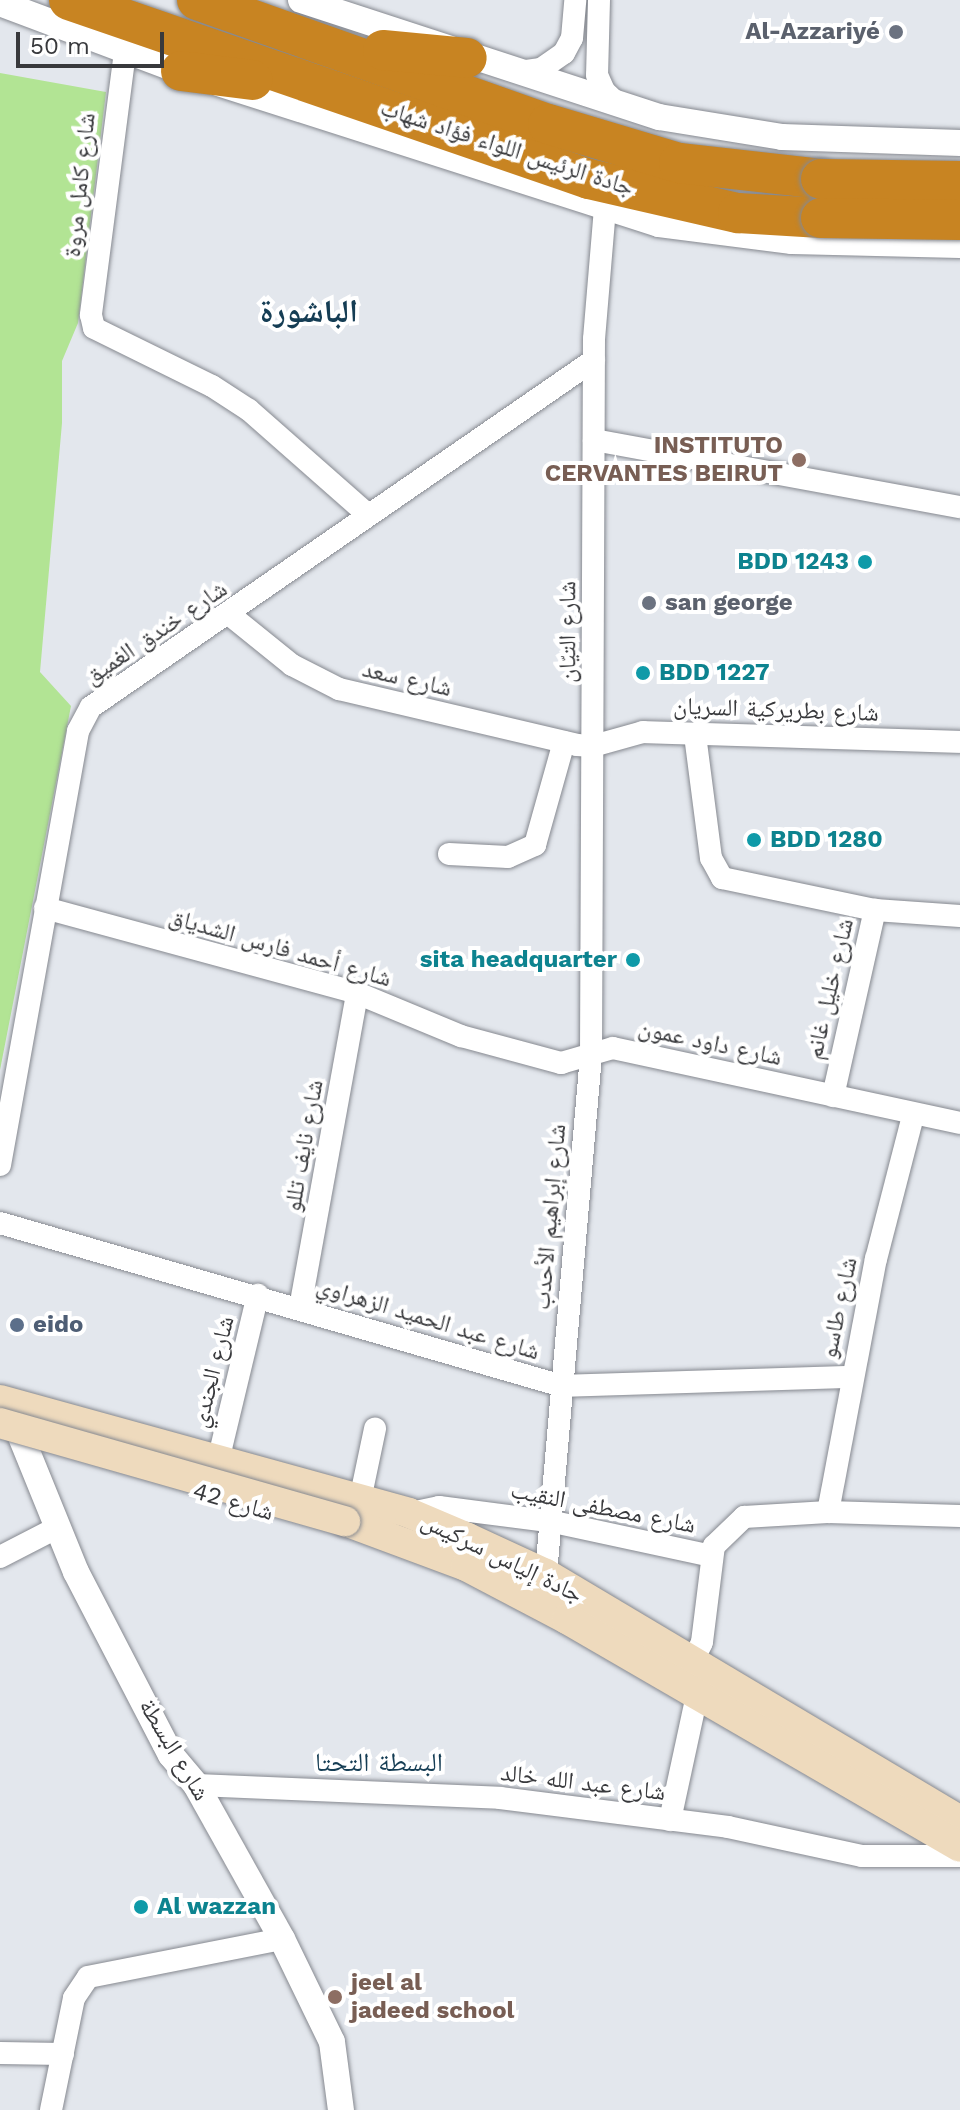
<!DOCTYPE html>
<meta charset="utf-8">
<style>
body{margin:0}
#map{position:relative;width:960px;height:2110px;overflow:hidden;background:#e3e7ed;font-family:"Work Sans","Noto Naskh Arabic",sans-serif}
div>[style]{position:absolute}
.green>*{inset:0;background:#b2e494}
.roads{filter:drop-shadow(0 0 2px #868990) drop-shadow(0 0 2px #868990)}
.minor>*{height:22px;margin:-11px;padding:0 11px;transform-origin:11px;border-radius:11px;background:#fff}
.tertiary>*{height:26px;margin:-13px;padding:0 13px;transform-origin:13px;border-radius:13px;background:#fff}
.secondary>*{height:30px;margin:-15px;padding:0 15px;transform-origin:15px;border-radius:15px;background:#eedabd}
.motorway>*{height:40px;margin:-20px;padding:0 20px;transform-origin:20px;border-radius:20px;background:#c88422}
.bridges{filter:drop-shadow(0 0 2px #868990) drop-shadow(0 0 2px #868990)}
.secondary-bridge>*{height:30px;margin:-15px;padding:0 15px;transform-origin:15px;border-radius:15px;background:#eedabd}
.motorway-bridge>*{height:40px;margin:-20px;padding:0 20px;transform-origin:20px;border-radius:20px;background:#c88422}
.dots>*{width:22px;height:22px;translate:-50% -50%;box-sizing:border-box;border:4px solid #fff;border-radius:50%}
span{translate:-50% -50%;white-space:nowrap;text-align:center;line-height:1.15;-webkit-text-stroke:8px #fff;paint-order:stroke}
.worship-label{font-size:24px;color:#5b616d;font-weight:700}
.right{translate:-100% -50%;text-align:right}
.left{translate:0 -50%;text-align:left}
.street-label{font-size:24px;color:#38393c}
.education-label{font-size:24px;color:#785e54;font-weight:700}
.culture-label{font-size:24px;color:#0d838f;font-weight:700}
.service-label{font-size:24px;color:#4e5e75;font-weight:700}
.neighbourhood-label{font-size:26px;color:#153d54}
.district-label{font-size:32px;color:#153d54;font-weight:700}
.scale{position:absolute;left:16px;top:32px;width:148px;height:36px;box-sizing:border-box;border:4px solid #38393c;border-top:0;padding-left:10px;font-size:24px;line-height:28px;white-space:nowrap;color:#38393c;-webkit-text-stroke:6px #fff;paint-order:stroke}
</style>
<div id="map">
<div class="green">
<i style="clip-path:polygon(0 73px,106px 92px,78px 323px,62px 361px,62px 423px,40px 672px,71px 706px,0 1070px)"></i>
</div>
<div class="roads">
<div class="minor">
<i style="left:599px;top:0;width:75px;rotate:91.5deg"></i>
<i style="left:597px;top:75px;width:17px;rotate:66deg"></i>
<i style="left:604px;top:91px;width:19px;rotate:43deg"></i>
<i style="left:125px;top:52px;width:265px;rotate:97.4deg"></i>
<i style="left:91px;top:315px;width:13px;rotate:77deg"></i>
<i style="left:94px;top:328px;width:131px;rotate:26.2deg"></i>
<i style="left:212px;top:386px;width:44px;rotate:33deg"></i>
<i style="left:249px;top:410px;width:157px;rotate:41.4deg"></i>
<i style="left:519px;top:72px;width:22px;rotate:-8deg"></i>
<i style="left:541px;top:69px;width:28px;rotate:-35deg"></i>
<i style="left:564px;top:53px;width:17px;rotate:-62deg"></i>
<i style="left:572px;top:38px;width:38px;rotate:-85deg"></i>
<i style="left:594px;top:440px;width:372px;rotate:10.4deg"></i>
<i style="left:230px;top:615px;width:80px;rotate:38.9deg"></i>
<i style="left:292px;top:665px;width:53px;rotate:27.1deg"></i>
<i style="left:339px;top:689px;width:244px;rotate:13.2deg"></i>
<i style="left:577px;top:745px;width:16px;rotate:4deg"></i>
<i style="left:593px;top:746px;width:52px;rotate:-15.6deg"></i>
<i style="left:643px;top:732px;width:317px;rotate:1.8deg"></i>
<i style="left:695px;top:735px;width:124px;rotate:82.6deg"></i>
<i style="left:711px;top:858px;width:23px;rotate:61deg"></i>
<i style="left:722px;top:878px;width:156px;rotate:11.8deg"></i>
<i style="left:875px;top:910px;width:85px;rotate:4deg"></i>
<i style="left:449px;top:854px;width:59px;rotate:2.9deg"></i>
<i style="left:508px;top:857px;width:30px;rotate:-24deg"></i>
<i style="left:535px;top:845px;width:107px;rotate:-74.3deg"></i>
<i style="left:45px;top:908px;width:323px;rotate:15.2deg"></i>
<i style="left:357px;top:993px;width:113px;rotate:22.5deg"></i>
<i style="left:461px;top:1036px;width:104px;rotate:15.1deg"></i>
<i style="left:561px;top:1063px;width:54px;rotate:-16.1deg"></i>
<i style="left:613px;top:1048px;width:355px;rotate:12.2deg"></i>
<i style="left:833px;top:1096px;width:191px;rotate:-77.3deg"></i>
<i style="left:0;top:1165px;width:441px;rotate:-79.8deg"></i>
<i style="left:78px;top:731px;width:27px;rotate:-62deg"></i>
<i style="left:91px;top:707px;width:611px;rotate:-34.6deg"></i>
<i style="left:0;top:1223px;width:585px;rotate:16.17deg"></i>
<i style="left:562px;top:1386px;width:289px;rotate:-1.8deg"></i>
<i style="left:300px;top:1308px;width:320px;rotate:-79.7deg"></i>
<i style="left:218px;top:1461px;width:171px;rotate:-76.5deg"></i>
<i style="left:360px;top:1500px;width:73px;rotate:-78.1deg"></i>
<i style="left:828px;top:1512px;width:258px;rotate:-79.3deg"></i>
<i style="left:876px;top:1259px;width:148px;rotate:-75.5deg"></i>
<i style="left:406px;top:1514px;width:34px;rotate:-12deg"></i>
<i style="left:439px;top:1507px;width:116px;rotate:7.4deg"></i>
<i style="left:554px;top:1522px;width:161px;rotate:12.2deg"></i>
<i style="left:0;top:1557px;width:65px;rotate:-27.3deg"></i>
<i style="left:546px;top:1574px;width:521px;rotate:-85.04deg"></i>
<i style="left:591px;top:1055px;width:716px;rotate:-89.76deg"></i>
<i style="left:594px;top:339px;width:130px;rotate:-85.2deg"></i>
<i style="left:692px;top:1662px;width:22px;rotate:-63deg"></i>
<i style="left:702px;top:1642px;width:97px;rotate:-82.9deg"></i>
<i style="left:714px;top:1546px;width:42px;rotate:-44deg"></i>
<i style="left:744px;top:1517px;width:84px;rotate:-3.4deg"></i>
<i style="left:828px;top:1512px;width:132px;rotate:1.7deg"></i>
<i style="left:196px;top:1785px;width:304px;rotate:2.4deg"></i>
<i style="left:500px;top:1798px;width:230px;rotate:7.2deg"></i>
<i style="left:728px;top:1827px;width:137px;rotate:12.2deg"></i>
<i style="left:862px;top:1856px;width:98px"></i>
<i style="left:670px;top:1820px;width:128px;rotate:-77.8deg"></i>
<i style="left:0;top:2053px;width:63px;rotate:0.9deg"></i>
<i style="left:51px;top:2110px;width:114px;rotate:-78.4deg"></i>
<i style="left:74px;top:1998px;width:25px;rotate:-56deg"></i>
<i style="left:88px;top:1977px;width:198px;rotate:-11.1deg"></i>
</div>
<div class="tertiary">
<i style="left:301px;top:0;width:377px;rotate:18.1deg"></i>
<i style="left:659px;top:117px;width:125px;rotate:9.2deg"></i>
<i style="left:782px;top:137px;width:178px;rotate:1.9deg"></i>
<i style="left:0;top:3px;width:193px;rotate:20.6deg"></i>
<i style="left:181px;top:71px;width:502px;rotate:17.75deg"></i>
<i style="left:659px;top:224px;width:134px;rotate:7.3deg"></i>
<i style="left:792px;top:241px;width:168px;rotate:1.4deg"></i>
<i style="left:13px;top:1417px;width:167px;rotate:67.9deg"></i>
<i style="left:76px;top:1572px;width:206px;rotate:62.6deg"></i>
<i style="left:171px;top:1755px;width:39px;rotate:50deg"></i>
<i style="left:196px;top:1785px;width:176px;rotate:60.8deg"></i>
<i style="left:282px;top:1939px;width:114px;rotate:64.1deg"></i>
<i style="left:332px;top:2042px;width:69px;rotate:82.5deg"></i>
</div>
<div class="secondary">
<i style="left:0;top:1400px;width:424px;rotate:15.4deg"></i>
<i style="left:409px;top:1513px;width:64px;rotate:23deg"></i>
<i style="left:468px;top:1538px;width:86px;rotate:24.8deg"></i>
<i style="left:546px;top:1574px;width:482px;rotate:30.8deg"></i>
<i style="left:345px;top:1521px;width:129px;rotate:20.4deg"></i>
<i style="left:466px;top:1566px;width:114px;rotate:27.7deg"></i>
<i style="left:567px;top:1619px;width:454px;rotate:30.1deg"></i>
</div>
<div class="motorway">
<i style="left:69px;top:0;width:550px;rotate:19deg"></i>
<i style="left:589px;top:179px;width:153px;rotate:12.9deg"></i>
<i style="left:738px;top:213px;width:83px;rotate:3.4deg"></i>
<i style="left:197px;top:0;width:372px;rotate:19.5deg"></i>
<i style="left:548px;top:124px;width:137px;rotate:16.6deg"></i>
<i style="left:679px;top:163px;width:143px;rotate:6.4deg"></i>
<i style="left:383px;top:50px;width:84px;rotate:5.4deg"></i>
<i style="left:181px;top:71px;width:72px;rotate:7.2deg"></i>
</div>
</div>
<div class="bridges">
<div class="secondary-bridge">
<i style="left:0;top:1423px;width:359px;rotate:15.9deg"></i>
</div>
<div class="motorway-bridge">
<i style="left:821px;top:179px;width:139px;rotate:0.8deg"></i>
<i style="left:821px;top:218px;width:139px;rotate:0.8deg"></i>
</div>
</div>
<div class="dots">
<i style="left:896px;top:32px;background:#6b7280"></i>
<i style="left:799px;top:460px;background:#8d6e63"></i>
<i style="left:865px;top:562px;background:#0f9aa8"></i>
<i style="left:649px;top:603px;background:#6b7280"></i>
<i style="left:643px;top:673px;background:#0f9aa8"></i>
<i style="left:754px;top:840px;background:#0f9aa8"></i>
<i style="left:633px;top:960px;background:#0f9aa8"></i>
<i style="left:17px;top:1325px;background:#5c6f8a"></i>
<i style="left:141px;top:1907px;background:#0f9aa8"></i>
<i style="left:335px;top:1997px;background:#8d6e63"></i>
</div>
<div class="worship-label">
<span class="right" style="left:880px;top:32px">Al-Azzariyé</span>
<span class="left" style="left:665px;top:603px">san george</span>
</div>
<div class="street-label">
<span style="left:507px;top:148px;rotate:18deg">جادة الرئيس اللواء فؤاد شهاب</span>
<span style="left:80px;top:185px;rotate:-84deg">شارع كامل مروة</span>
<span style="left:568px;top:632px;rotate:-90deg">شارع التيّان</span>
<span style="left:156px;top:633px;rotate:-34deg">شارع خندق الغميق</span>
<span style="left:407px;top:679px;rotate:13deg">شارع سعد</span>
<span style="left:776px;top:710px;rotate:2deg">شارع بطريركية السريان</span>
<span style="left:280px;top:948px;rotate:16deg">شارع أحمد فارس الشدياق</span>
<span style="left:830px;top:989px;rotate:-77deg">شارع خليل غانم</span>
<span style="left:710px;top:1043px;rotate:12deg">شارع داود عمون</span>
<span style="left:304px;top:1146px;rotate:-80deg">شارع نايف تللو</span>
<span style="left:550px;top:1217px;rotate:-85deg">شارع إبراهيم الأحدب</span>
<span style="left:839px;top:1308px;rotate:-78deg">شارع طاسو</span>
<span style="left:428px;top:1319px;rotate:17deg">شارع عبد الحميد الزهراوي</span>
<span style="left:213px;top:1372px;rotate:-76deg">شارع الجندي</span>
<span style="left:233px;top:1502px;rotate:16deg">شارع 42</span>
<span style="left:603px;top:1508px;rotate:11deg">شارع مصطفى النقيب</span>
<span style="left:502px;top:1558px;rotate:26deg">جادة إلياس سركيس</span>
<span style="left:174px;top:1750px;rotate:59deg">شارع البسطة</span>
<span style="left:583px;top:1783px;rotate:7deg">شارع عبد الله خالد</span>
</div>
<div class="education-label">
<span class="right" style="left:783px;top:460px">INSTITUTO<br>CERVANTES BEIRUT</span>
<span class="left" style="left:351px;top:1997px">jeel al<br>jadeed school</span>
</div>
<div class="culture-label">
<span class="right" style="left:849px;top:562px">BDD 1243</span>
<span class="left" style="left:659px;top:673px">BDD 1227</span>
<span class="left" style="left:770px;top:840px">BDD 1280</span>
<span class="right" style="left:617px;top:960px">sita headquarter</span>
<span class="left" style="left:157px;top:1907px">Al wazzan</span>
</div>
<div class="service-label">
<span class="left" style="left:33px;top:1325px">eido</span>
</div>
<div class="neighbourhood-label">
<span style="left:379px;top:1763px">البسطة التحتا</span>
</div>
<div class="district-label">
<span style="left:309px;top:311px">الباشورة</span>
</div>
<div class="scale">50 m</div>
</div>
